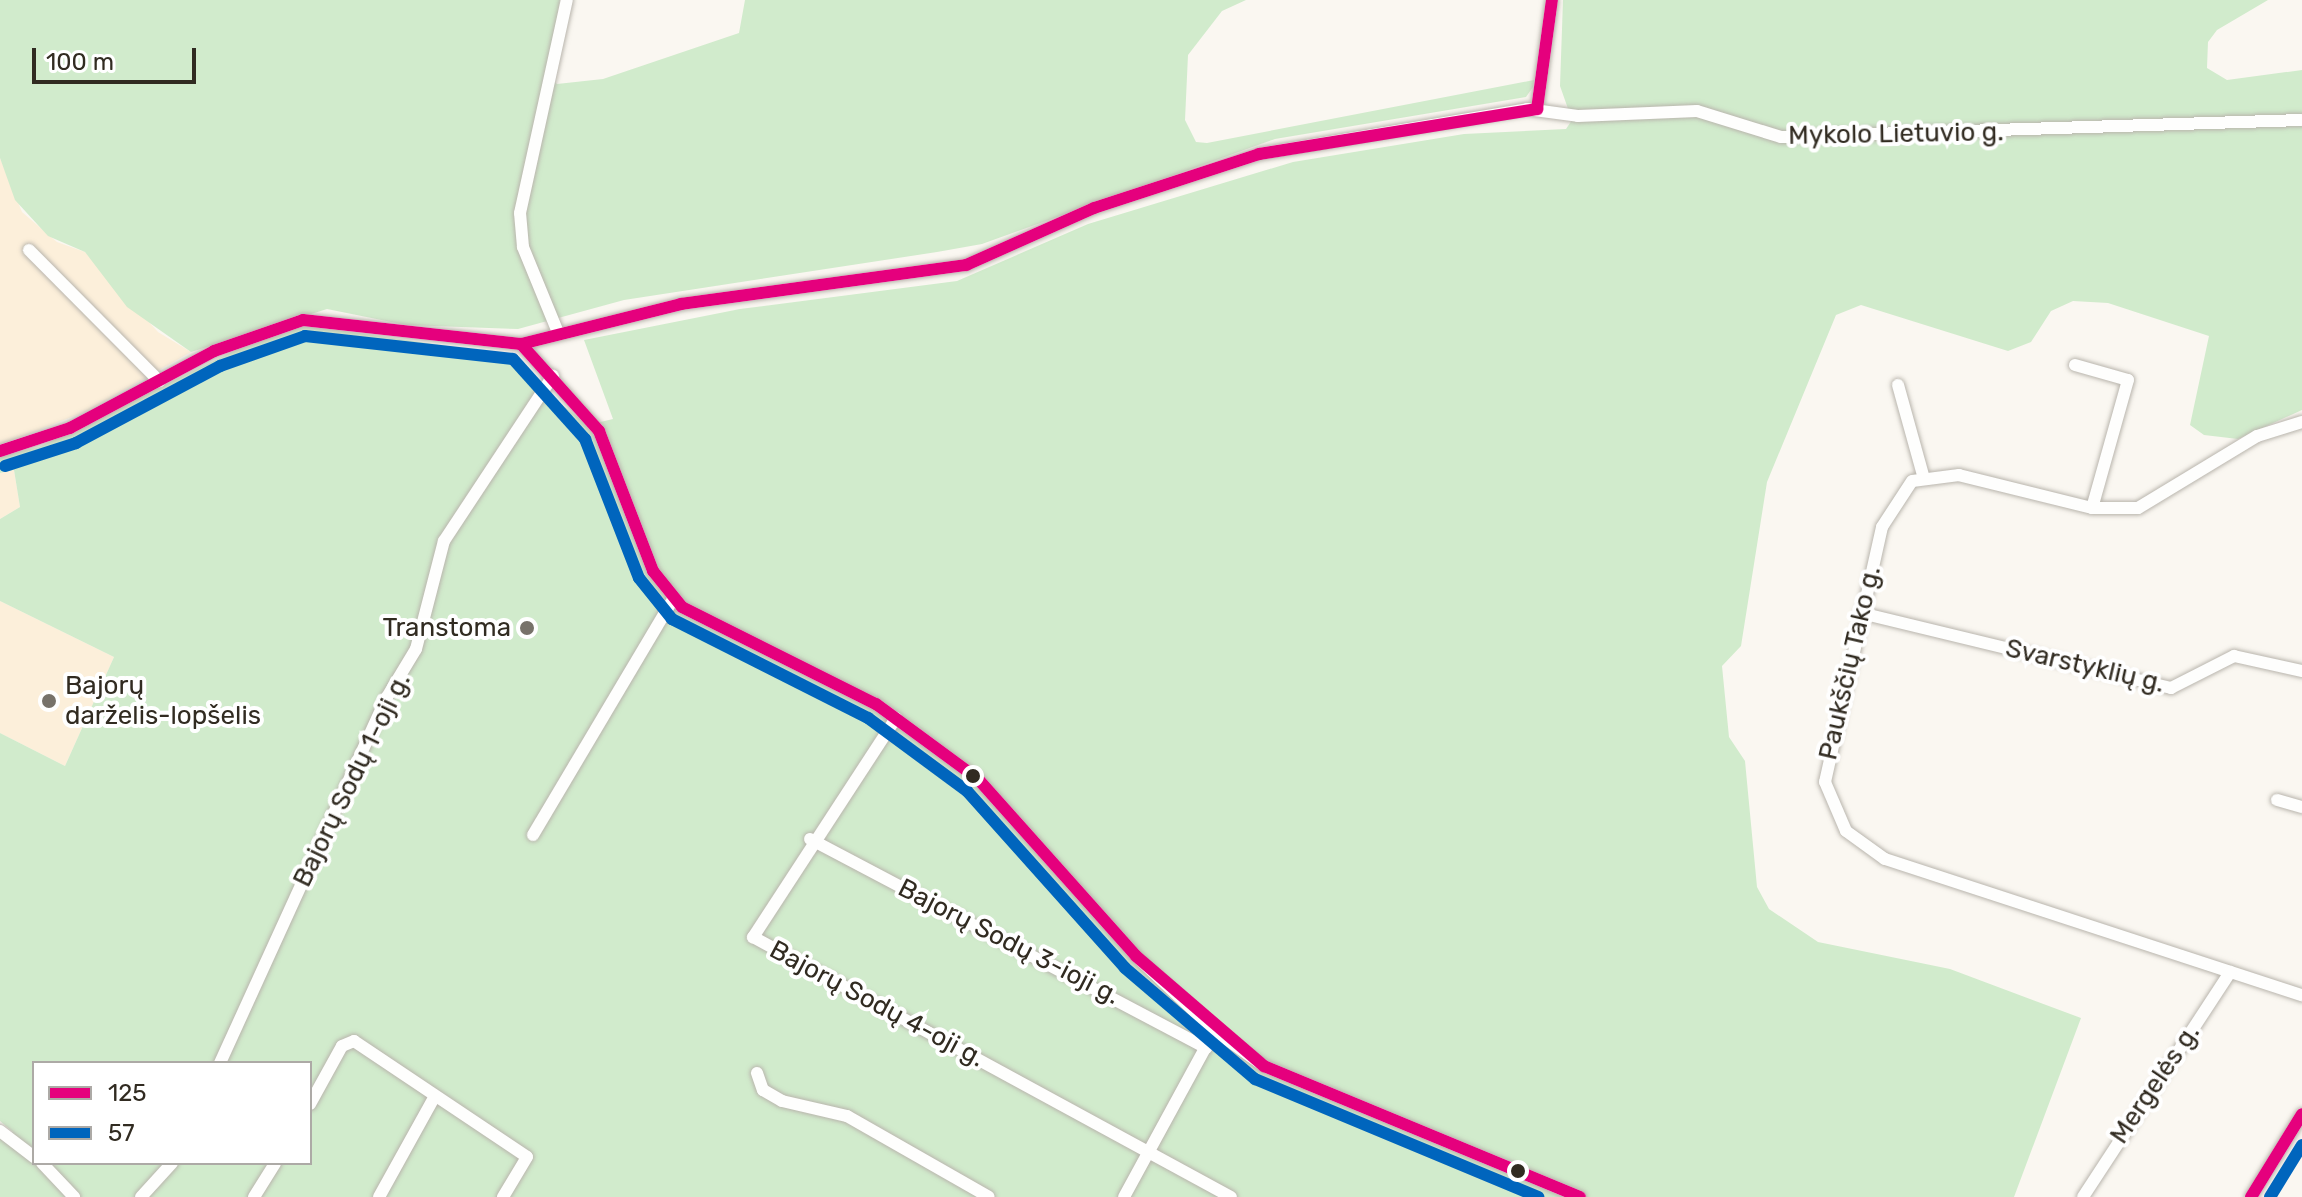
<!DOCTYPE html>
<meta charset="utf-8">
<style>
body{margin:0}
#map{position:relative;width:2302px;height:1197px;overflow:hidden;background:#faf7f1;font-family:Rubik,sans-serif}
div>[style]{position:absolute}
.built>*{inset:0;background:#fcefda}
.green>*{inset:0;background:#d1ebcc}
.roads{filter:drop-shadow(0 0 2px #b9b5ad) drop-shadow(0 0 2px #b9b5ad)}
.minor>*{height:12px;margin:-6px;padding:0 6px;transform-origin:6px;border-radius:6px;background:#fefefd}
.bus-1>*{height:12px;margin:-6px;padding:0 6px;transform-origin:6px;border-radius:6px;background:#e5007d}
.bus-2>*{height:12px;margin:-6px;padding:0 6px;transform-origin:6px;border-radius:6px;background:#0065bd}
.dots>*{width:22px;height:22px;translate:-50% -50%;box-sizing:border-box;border:4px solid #fff;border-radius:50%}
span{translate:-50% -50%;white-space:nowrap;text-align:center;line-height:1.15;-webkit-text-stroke:8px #fff;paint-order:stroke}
.street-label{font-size:26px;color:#312b21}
.poi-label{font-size:26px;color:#312b21}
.right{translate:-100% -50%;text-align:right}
.left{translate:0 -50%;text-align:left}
.legend{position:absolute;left:32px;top:1061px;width:280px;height:104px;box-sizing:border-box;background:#fff;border:2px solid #adaaa6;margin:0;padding:10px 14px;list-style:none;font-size:24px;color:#312b21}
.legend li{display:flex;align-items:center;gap:16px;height:40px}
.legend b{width:40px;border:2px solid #adaaa6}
.scale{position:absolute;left:32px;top:48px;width:164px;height:36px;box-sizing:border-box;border:4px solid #312b21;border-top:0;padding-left:10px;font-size:24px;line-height:28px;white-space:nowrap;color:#312b21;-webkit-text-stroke:6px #fff;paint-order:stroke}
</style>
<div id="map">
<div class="built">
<i style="clip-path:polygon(0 158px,22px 212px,57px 242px,85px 252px,158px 332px,191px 352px,87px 411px,0 445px)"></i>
<i style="clip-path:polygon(14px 470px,20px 507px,0 519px,0 473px)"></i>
<i style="clip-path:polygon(0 601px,114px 657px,65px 766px,0 733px)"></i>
</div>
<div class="green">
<i style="clip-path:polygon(0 0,560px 0,547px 75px,557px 84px,603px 79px,739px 33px,745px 0,1246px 0,1222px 11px,1188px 55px,1185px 120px,1196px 142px,1207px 143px,1534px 80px,1533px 87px,1526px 97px,1275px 139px,982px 244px,937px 252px,624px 300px,518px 329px,406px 325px,327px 309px,191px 352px,127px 307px,85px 252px,48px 236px,15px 200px,0 158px)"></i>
<i style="clip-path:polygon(evenodd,1563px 0,2268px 0,2217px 30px,2208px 42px,2207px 68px,2227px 80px,2302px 70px,2302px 410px,2238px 439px,2204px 435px,2190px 425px,2209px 336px,2108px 303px,2073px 301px,2051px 311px,2031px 342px,2008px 351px,1861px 305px,1836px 315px,1767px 482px,1741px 646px,1722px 666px,1729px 737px,1745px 761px,1757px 887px,1769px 909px,1818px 942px,1950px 969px,2081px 1018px,2014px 1197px,0 1197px,0 1139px,13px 1132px,0 1121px,0 733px,65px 766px,114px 657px,0 601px,0 519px,20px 507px,14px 470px,0 473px,0 456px,39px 447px,254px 341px,303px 325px,496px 353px,588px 425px,613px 419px,584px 340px,740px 309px,957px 281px,1088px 224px,1293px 162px,1464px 134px,1566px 129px,1572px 120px,1560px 86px,1563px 0,34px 1063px,310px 1063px,310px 1163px,34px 1163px,34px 1063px)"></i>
</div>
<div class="roads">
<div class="minor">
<i style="left:1537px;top:109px;width:110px;rotate:-82.2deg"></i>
<i style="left:29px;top:250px;width:185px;rotate:45.2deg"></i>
<i style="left:557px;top:330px;width:90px;rotate:-112.3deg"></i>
<i style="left:523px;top:247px;width:34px;rotate:-95deg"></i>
<i style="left:520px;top:213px;width:218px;rotate:-77.6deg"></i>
<i style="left:521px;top:344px;width:165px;rotate:-14deg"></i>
<i style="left:681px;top:304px;width:288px;rotate:-7.8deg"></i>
<i style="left:966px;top:265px;width:140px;rotate:-24deg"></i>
<i style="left:1094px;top:208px;width:174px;rotate:-18.1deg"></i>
<i style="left:1259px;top:154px;width:272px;rotate:-9.5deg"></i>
<i style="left:1527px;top:109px;width:51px;rotate:7.8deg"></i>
<i style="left:1578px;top:116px;width:119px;rotate:-2.4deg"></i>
<i style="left:1697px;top:111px;width:88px;rotate:17.2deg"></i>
<i style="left:1781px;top:137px;width:521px;rotate:-1.87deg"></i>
<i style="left:2075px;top:365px;width:55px;rotate:15.8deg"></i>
<i style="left:2128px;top:380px;width:133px;rotate:105.7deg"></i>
<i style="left:1898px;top:385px;width:93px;rotate:74.5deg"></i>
<i style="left:2302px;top:422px;width:47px;rotate:162.7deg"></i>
<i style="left:2257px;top:436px;width:139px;rotate:148.8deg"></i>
<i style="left:2138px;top:508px;width:46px;rotate:180deg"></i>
<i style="left:2092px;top:508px;width:137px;rotate:-166.1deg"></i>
<i style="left:1959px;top:475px;width:47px;rotate:172.7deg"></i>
<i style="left:1912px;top:481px;width:55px;rotate:123.1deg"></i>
<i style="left:1882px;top:527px;width:261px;rotate:102.6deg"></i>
<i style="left:1825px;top:782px;width:53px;rotate:66.8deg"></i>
<i style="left:1846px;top:831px;width:48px;rotate:35.7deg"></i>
<i style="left:1885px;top:859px;width:439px;rotate:18.1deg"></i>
<i style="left:0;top:451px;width:74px;rotate:-18.2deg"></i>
<i style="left:70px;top:428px;width:163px;rotate:-28.1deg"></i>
<i style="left:214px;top:351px;width:94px;rotate:-19.2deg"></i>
<i style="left:303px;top:320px;width:219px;rotate:6.3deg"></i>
<i style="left:521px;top:344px;width:117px;rotate:48.1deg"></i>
<i style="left:599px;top:431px;width:150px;rotate:68.9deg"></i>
<i style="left:653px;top:571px;width:46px;rotate:51.1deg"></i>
<i style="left:682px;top:607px;width:217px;rotate:26.6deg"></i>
<i style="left:876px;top:704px;width:127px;rotate:36.3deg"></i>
<i style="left:978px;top:779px;width:237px;rotate:48.2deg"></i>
<i style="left:1136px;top:956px;width:109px;rotate:43.5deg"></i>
<i style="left:1215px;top:1031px;width:60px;rotate:35.5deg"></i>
<i style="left:1264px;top:1066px;width:342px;rotate:22.5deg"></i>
<i style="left:1861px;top:613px;width:319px;rotate:13.6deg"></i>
<i style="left:2171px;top:688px;width:71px;rotate:-26.9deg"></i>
<i style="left:2234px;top:656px;width:70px;rotate:12.4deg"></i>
<i style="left:896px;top:718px;width:262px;rotate:123.1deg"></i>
<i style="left:753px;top:937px;width:544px;rotate:28.54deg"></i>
<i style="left:2277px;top:800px;width:26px;rotate:16deg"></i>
<i style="left:533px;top:835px;width:274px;rotate:-59.3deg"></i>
<i style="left:810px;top:839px;width:448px;rotate:27.8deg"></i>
<i style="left:220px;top:1063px;width:402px;rotate:-65.5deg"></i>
<i style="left:387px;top:697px;width:56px;rotate:-58.9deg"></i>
<i style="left:416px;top:649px;width:112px;rotate:-75.5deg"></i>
<i style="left:444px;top:541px;width:198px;rotate:-56.6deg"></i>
<i style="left:757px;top:1073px;width:18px;rotate:71deg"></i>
<i style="left:763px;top:1090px;width:22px;rotate:30deg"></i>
<i style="left:782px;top:1101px;width:67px;rotate:13deg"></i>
<i style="left:847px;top:1116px;width:163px;rotate:29.7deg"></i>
<i style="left:310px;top:1104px;width:66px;rotate:-61.1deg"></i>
<i style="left:342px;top:1046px;width:13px;rotate:-23deg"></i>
<i style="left:354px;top:1041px;width:208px;rotate:33.8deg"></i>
<i style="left:527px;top:1157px;width:47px;rotate:121deg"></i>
<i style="left:0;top:1131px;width:43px;rotate:37.4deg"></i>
<i style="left:42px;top:1163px;width:47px;rotate:46.7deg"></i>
<i style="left:141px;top:1197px;width:46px;rotate:-47.6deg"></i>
<i style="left:254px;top:1197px;width:40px;rotate:-58deg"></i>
<i style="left:379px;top:1197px;width:115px;rotate:-61deg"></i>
<i style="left:1124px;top:1197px;width:178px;rotate:-61.4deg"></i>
<i style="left:2083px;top:1197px;width:269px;rotate:-56.8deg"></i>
<i style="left:2251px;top:1197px;width:97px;rotate:-58.4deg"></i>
</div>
</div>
<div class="bus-1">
<i style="left:1537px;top:109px;width:110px;rotate:-82.2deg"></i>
<i style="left:521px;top:344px;width:165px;rotate:-14deg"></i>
<i style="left:681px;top:304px;width:288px;rotate:-7.8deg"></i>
<i style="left:966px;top:265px;width:140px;rotate:-24deg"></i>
<i style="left:1094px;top:208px;width:174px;rotate:-18.1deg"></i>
<i style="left:1259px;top:154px;width:282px;rotate:-9.2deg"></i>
<i style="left:0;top:451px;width:74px;rotate:-18.2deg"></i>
<i style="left:70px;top:428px;width:163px;rotate:-28.1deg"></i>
<i style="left:214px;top:351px;width:94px;rotate:-19.2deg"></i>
<i style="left:303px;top:320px;width:219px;rotate:6.3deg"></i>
<i style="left:521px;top:344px;width:117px;rotate:48.1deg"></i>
<i style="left:599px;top:431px;width:150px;rotate:68.9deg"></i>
<i style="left:653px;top:571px;width:46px;rotate:51.1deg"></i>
<i style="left:682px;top:607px;width:217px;rotate:26.6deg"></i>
<i style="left:876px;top:704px;width:127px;rotate:36.3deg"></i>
<i style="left:978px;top:779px;width:237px;rotate:48.2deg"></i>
<i style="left:1136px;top:956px;width:169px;rotate:40.7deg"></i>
<i style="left:1264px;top:1066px;width:342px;rotate:22.5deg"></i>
<i style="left:2251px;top:1197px;width:97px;rotate:-58.4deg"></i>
</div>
<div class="bus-2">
<i style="left:5px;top:466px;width:75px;rotate:-17.9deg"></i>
<i style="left:76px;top:443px;width:163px;rotate:-28.1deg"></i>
<i style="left:220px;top:366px;width:90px;rotate:-19.4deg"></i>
<i style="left:305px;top:336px;width:209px;rotate:6.3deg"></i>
<i style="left:513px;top:359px;width:108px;rotate:48deg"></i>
<i style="left:585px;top:439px;width:149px;rotate:68.8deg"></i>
<i style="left:639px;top:578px;width:53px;rotate:51.2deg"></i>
<i style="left:672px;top:619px;width:220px;rotate:26.8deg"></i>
<i style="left:868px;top:718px;width:123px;rotate:36.4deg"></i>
<i style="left:967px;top:791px;width:237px;rotate:48.2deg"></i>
<i style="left:1125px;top:968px;width:171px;rotate:40.5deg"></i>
<i style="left:1255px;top:1079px;width:307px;rotate:22.6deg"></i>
<i style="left:2270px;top:1197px;width:61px;rotate:-58.4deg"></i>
</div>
<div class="dots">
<i style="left:527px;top:628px;background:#77726a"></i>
<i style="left:49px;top:701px;background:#77726a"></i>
<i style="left:973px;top:776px;background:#312b21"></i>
<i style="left:1518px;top:1171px;background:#312b21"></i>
</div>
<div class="street-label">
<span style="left:1896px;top:134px;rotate:-1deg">Mykolo Lietuvio g.</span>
<span style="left:1850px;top:663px;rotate:-77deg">Paukščių Tako g.</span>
<span style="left:2085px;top:666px;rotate:13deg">Svarstyklių g.</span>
<span style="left:352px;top:780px;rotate:-64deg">Bajorų Sodų 1-oji g.</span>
<span style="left:1009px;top:942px;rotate:27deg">Bajorų Sodų 3-ioji g.</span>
<span style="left:877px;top:1004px;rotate:28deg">Bajorų Sodų 4-oji g.</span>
<span style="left:2155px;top:1084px;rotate:-56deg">Mergelės g.</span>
</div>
<div class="poi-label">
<span class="right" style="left:511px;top:628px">Transtoma</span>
<span class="left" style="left:65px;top:701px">Bajorų<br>darželis-lopšelis</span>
</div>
<ul class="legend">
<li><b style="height:10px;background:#e5007d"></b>125</li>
<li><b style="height:10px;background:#0065bd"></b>57</li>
</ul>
<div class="scale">100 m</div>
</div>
